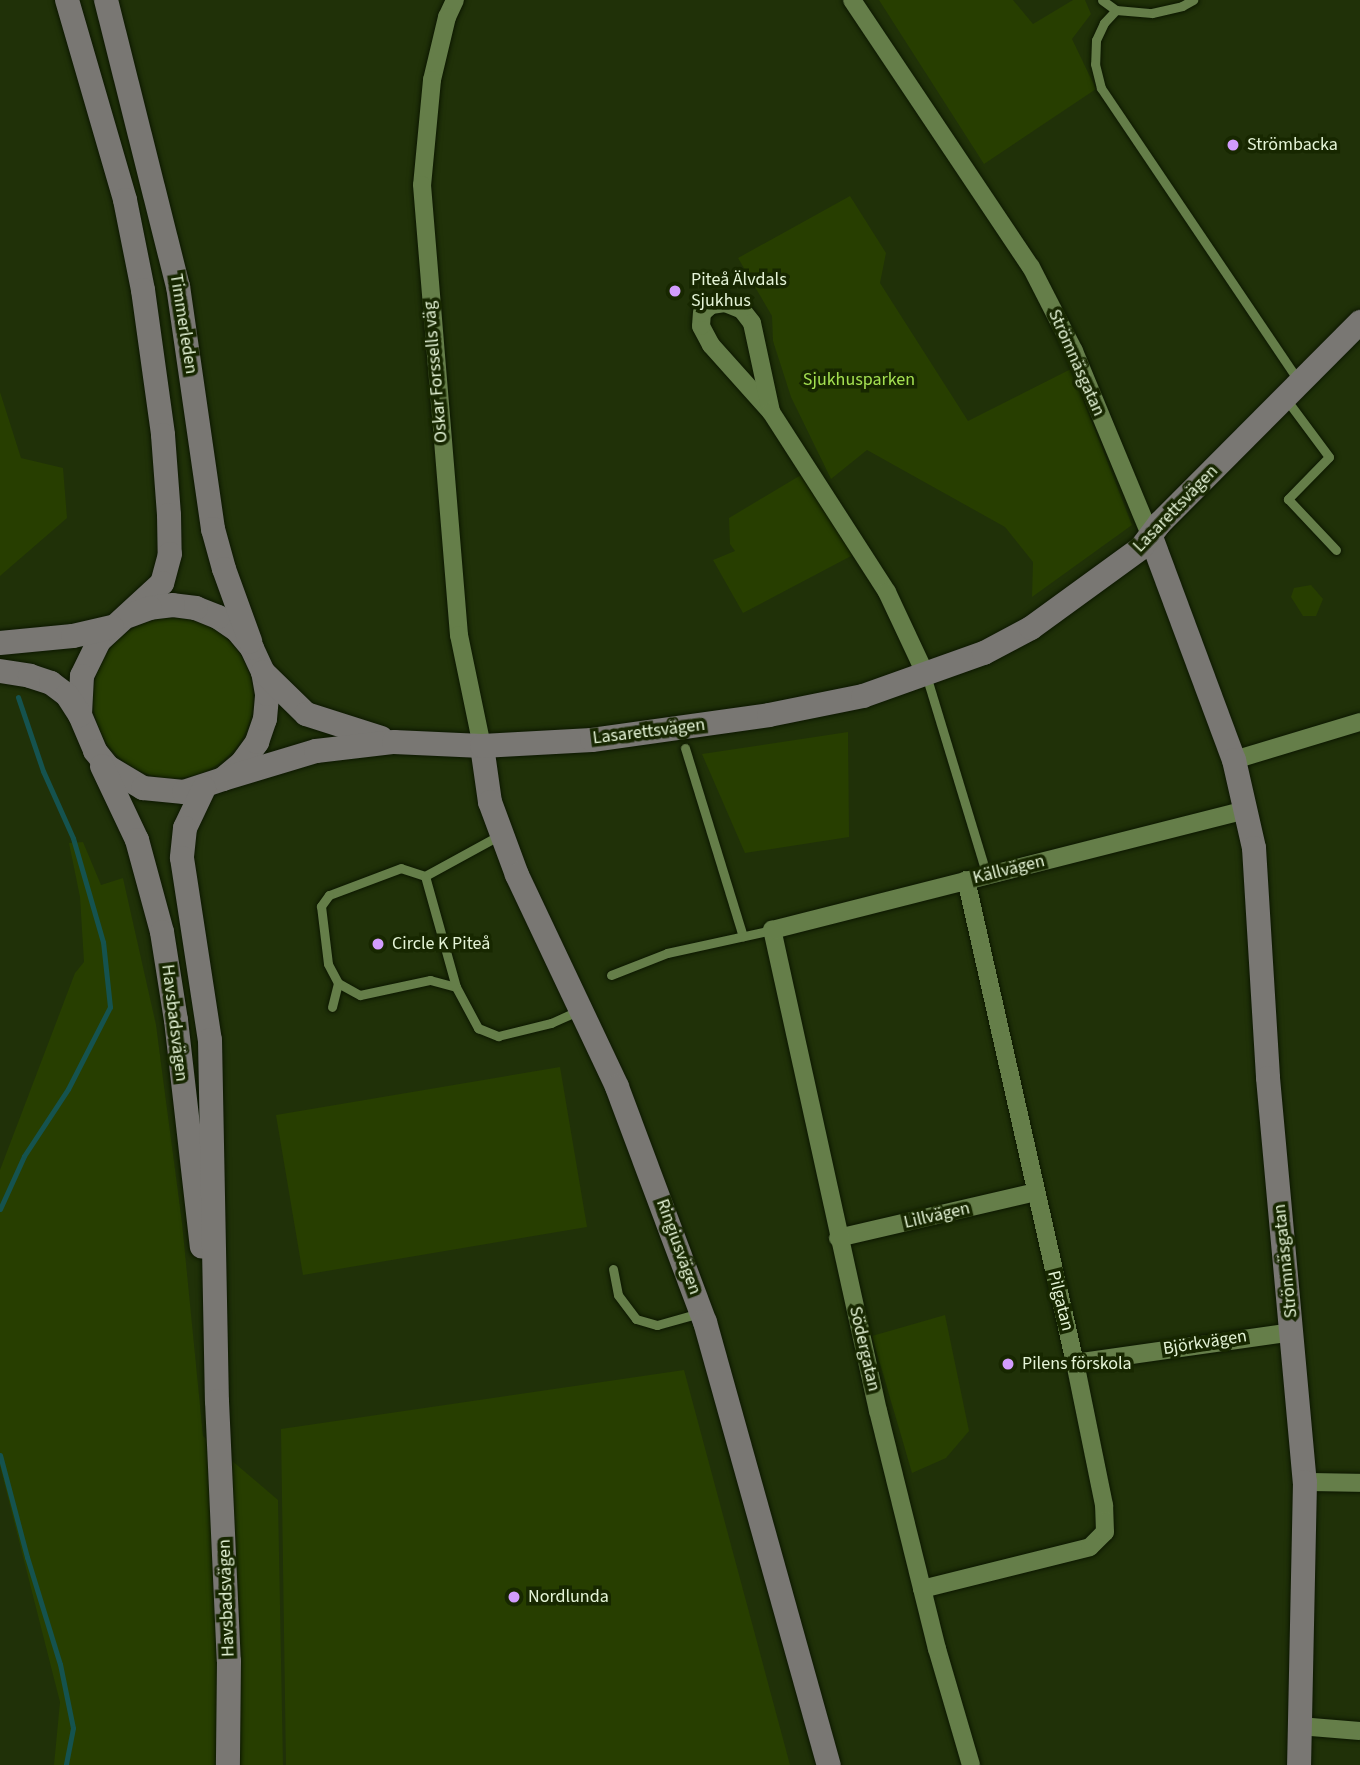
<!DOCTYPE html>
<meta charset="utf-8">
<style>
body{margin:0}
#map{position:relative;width:1360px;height:1765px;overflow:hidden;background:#203108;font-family:"Source Sans 3",sans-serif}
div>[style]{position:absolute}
.green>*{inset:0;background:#273e00}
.round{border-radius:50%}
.stream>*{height:5px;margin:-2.5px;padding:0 2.5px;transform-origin:2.5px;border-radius:2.5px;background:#15534f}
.roads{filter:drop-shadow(0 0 2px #0c1700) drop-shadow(0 0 2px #0c1700)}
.lane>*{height:9px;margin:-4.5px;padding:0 4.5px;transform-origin:4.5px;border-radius:4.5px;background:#657e49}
.street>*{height:18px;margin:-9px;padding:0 9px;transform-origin:9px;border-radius:9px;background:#657e49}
.secondary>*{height:24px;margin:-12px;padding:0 12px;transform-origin:12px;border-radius:12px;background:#797773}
.dots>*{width:19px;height:19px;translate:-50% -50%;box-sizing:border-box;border:4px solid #172700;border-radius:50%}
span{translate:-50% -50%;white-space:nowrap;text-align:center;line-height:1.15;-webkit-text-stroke:7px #172700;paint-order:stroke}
.poi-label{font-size:18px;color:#e5f4d7}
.left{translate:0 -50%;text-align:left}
.street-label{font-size:18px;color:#e5f4d7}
.park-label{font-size:18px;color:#a5e151}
</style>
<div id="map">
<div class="green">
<i style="clip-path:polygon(879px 0,1013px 0,1033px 24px,1073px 0,1085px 0,1091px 14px,1072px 39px,1096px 89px,984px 164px)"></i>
<i style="clip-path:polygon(850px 196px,886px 253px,880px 283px,968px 421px,1071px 369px,1132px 525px,1032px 597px,1033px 562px,1005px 527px,867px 450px,831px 479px,791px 397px,773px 341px,772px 316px,738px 258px)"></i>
<i style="clip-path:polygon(0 392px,21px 458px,63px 468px,67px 518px,0 576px)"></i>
<i style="clip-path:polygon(801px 475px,853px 555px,743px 613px,713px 560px,735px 551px,730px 544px,729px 518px)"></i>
<i style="clip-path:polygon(1311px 585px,1323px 599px,1316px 616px,1303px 616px,1291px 597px,1294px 588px)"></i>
<i class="round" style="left:93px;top:618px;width:160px;height:160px"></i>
<i style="clip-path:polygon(848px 732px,849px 837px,745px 853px,702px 754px)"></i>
<i style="clip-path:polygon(83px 842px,101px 885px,123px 878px,156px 1025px,182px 1223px,203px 1436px,278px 1500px,283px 1765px,54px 1765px,60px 1702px,0 1466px,0 1170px,75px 973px,84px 962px,80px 897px,69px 843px)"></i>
<i style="clip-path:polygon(560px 1067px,587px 1227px,303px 1275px,276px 1115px)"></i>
<i style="clip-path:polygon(945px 1315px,969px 1431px,946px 1458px,912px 1473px,872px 1336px)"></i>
<i style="clip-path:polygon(684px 1370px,790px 1765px,286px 1765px,281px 1429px)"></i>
</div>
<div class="stream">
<i style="left:0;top:1209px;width:58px;rotate:-65.6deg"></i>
<i style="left:24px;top:1156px;width:80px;rotate:-56.7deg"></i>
<i style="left:68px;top:1089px;width:92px;rotate:-62.9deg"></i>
<i style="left:110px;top:1007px;width:65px;rotate:-96.1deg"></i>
<i style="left:103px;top:942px;width:108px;rotate:-106.1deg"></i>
<i style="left:73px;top:838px;width:73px;rotate:-114.1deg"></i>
<i style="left:43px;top:771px;width:78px;rotate:-108.7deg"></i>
<i style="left:0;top:1455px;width:106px;rotate:75.2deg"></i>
<i style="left:27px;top:1557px;width:112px;rotate:72.9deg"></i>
<i style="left:60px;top:1664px;width:65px;rotate:78.5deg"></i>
<i style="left:73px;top:1728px;width:38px;rotate:101deg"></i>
</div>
<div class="roads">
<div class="lane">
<i style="left:1102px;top:0;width:17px;rotate:36deg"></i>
<i style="left:1116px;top:10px;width:18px;rotate:133deg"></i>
<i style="left:1104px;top:23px;width:19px;rotate:115deg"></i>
<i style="left:1096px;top:40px;width:24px;rotate:92deg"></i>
<i style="left:1095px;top:64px;width:25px;rotate:76deg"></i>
<i style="left:1101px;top:88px;width:354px;rotate:56deg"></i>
<i style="left:1116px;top:10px;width:36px;rotate:5deg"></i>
<i style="left:1152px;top:13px;width:31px;rotate:-13deg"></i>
<i style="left:1182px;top:6px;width:13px;rotate:-29deg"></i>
<i style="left:1286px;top:399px;width:72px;rotate:53.4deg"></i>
<i style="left:1329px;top:457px;width:59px;rotate:134.3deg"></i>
<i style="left:1288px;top:499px;width:70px;rotate:46.7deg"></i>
<i style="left:926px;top:675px;width:210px;rotate:73.1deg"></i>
<i style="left:685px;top:748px;width:197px;rotate:72.9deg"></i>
<i style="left:500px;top:835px;width:85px;rotate:151.3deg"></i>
<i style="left:425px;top:876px;width:25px;rotate:-162deg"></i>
<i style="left:401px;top:868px;width:77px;rotate:159.4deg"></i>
<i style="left:329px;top:895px;width:14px;rotate:126deg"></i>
<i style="left:321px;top:906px;width:58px;rotate:83.1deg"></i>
<i style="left:328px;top:964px;width:21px;rotate:62deg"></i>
<i style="left:338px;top:983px;width:25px;rotate:29deg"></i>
<i style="left:360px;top:995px;width:72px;rotate:-12.1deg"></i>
<i style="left:430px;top:980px;width:27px;rotate:15deg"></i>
<i style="left:456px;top:987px;width:47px;rotate:61.8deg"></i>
<i style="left:478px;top:1028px;width:22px;rotate:22deg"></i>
<i style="left:498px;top:1036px;width:55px;rotate:-13.8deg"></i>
<i style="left:551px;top:1023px;width:32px;rotate:-24deg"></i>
<i style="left:425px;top:876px;width:115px;rotate:74.4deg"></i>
<i style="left:611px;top:975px;width:60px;rotate:-21.4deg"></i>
<i style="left:667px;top:953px;width:107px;rotate:-12.4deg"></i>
<i style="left:332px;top:1007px;width:25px;rotate:-76deg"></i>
<i style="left:613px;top:1269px;width:26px;rotate:79deg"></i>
<i style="left:618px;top:1295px;width:30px;rotate:53deg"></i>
<i style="left:636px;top:1319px;width:22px;rotate:16deg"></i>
<i style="left:657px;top:1325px;width:45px;rotate:-15.6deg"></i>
</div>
<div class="street">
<i style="left:455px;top:0;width:19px;rotate:115deg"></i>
<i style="left:447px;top:17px;width:65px;rotate:103.4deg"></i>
<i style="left:432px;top:80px;width:105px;rotate:95.4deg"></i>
<i style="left:422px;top:185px;width:452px;rotate:85.3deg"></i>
<i style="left:459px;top:635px;width:113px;rotate:78.3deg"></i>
<i style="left:852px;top:0;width:321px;rotate:56.2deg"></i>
<i style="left:1031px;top:267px;width:94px;rotate:62.9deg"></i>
<i style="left:1074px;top:351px;width:201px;rotate:67.5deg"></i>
<i style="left:771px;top:412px;width:90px;rotate:-131.8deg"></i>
<i style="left:711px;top:345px;width:21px;rotate:-118deg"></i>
<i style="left:701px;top:326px;width:13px;rotate:-86deg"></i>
<i style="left:702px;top:313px;width:12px;rotate:-42deg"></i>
<i style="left:711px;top:305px;width:14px;rotate:-8deg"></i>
<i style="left:725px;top:303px;width:18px;rotate:22deg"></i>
<i style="left:742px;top:310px;width:16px;rotate:52deg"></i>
<i style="left:752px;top:323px;width:91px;rotate:77.9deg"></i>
<i style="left:771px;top:412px;width:214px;rotate:57.2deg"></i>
<i style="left:887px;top:592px;width:89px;rotate:64.9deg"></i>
<i style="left:1234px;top:760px;width:132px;rotate:-16.8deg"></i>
<i style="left:838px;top:1238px;width:202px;rotate:-13.1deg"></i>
<i style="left:1075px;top:1363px;width:220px;rotate:-8.1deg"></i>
<i style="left:1305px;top:1482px;width:55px;rotate:1deg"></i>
<i style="left:922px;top:1589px;width:173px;rotate:-14deg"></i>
<i style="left:1090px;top:1547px;width:21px;rotate:-45deg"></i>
<i style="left:1105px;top:1532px;width:27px;rotate:-92deg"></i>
<i style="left:1104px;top:1505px;width:145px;rotate:-101.5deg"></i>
<i style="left:1075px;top:1363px;width:495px;rotate:-102.7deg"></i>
<i style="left:1299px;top:1726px;width:61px;rotate:4.7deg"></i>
<i style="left:971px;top:1765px;width:121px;rotate:-106.3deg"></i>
<i style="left:937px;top:1649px;width:245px;rotate:-103.9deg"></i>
<i style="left:878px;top:1411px;width:493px;rotate:-102.4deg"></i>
<i style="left:772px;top:930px;width:490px;rotate:-14.2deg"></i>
</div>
<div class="secondary">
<i style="left:67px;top:0;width:208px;rotate:73.8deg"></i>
<i style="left:125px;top:200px;width:92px;rotate:78.7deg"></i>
<i style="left:143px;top:290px;width:146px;rotate:82.1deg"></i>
<i style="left:163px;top:435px;width:80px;rotate:85.7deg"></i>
<i style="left:169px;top:515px;width:39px;rotate:89deg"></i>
<i style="left:170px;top:554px;width:30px;rotate:105deg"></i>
<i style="left:162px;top:583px;width:86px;rotate:137.4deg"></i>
<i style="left:99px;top:641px;width:39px;rotate:116deg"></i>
<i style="left:82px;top:676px;width:39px;rotate:93deg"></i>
<i style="left:80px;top:715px;width:39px;rotate:67deg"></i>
<i style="left:95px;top:751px;width:21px;rotate:51deg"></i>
<i style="left:108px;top:767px;width:41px;rotate:31deg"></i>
<i style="left:143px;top:788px;width:41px;rotate:5.6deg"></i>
<i style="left:184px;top:792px;width:41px;rotate:-18.4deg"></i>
<i style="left:223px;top:779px;width:25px;rotate:-40deg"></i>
<i style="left:242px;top:763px;width:26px;rotate:-54deg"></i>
<i style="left:257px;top:742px;width:24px;rotate:-71deg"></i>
<i style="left:265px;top:719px;width:25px;rotate:-85deg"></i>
<i style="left:267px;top:694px;width:22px;rotate:-100deg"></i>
<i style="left:263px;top:672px;width:26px;rotate:-115deg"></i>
<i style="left:252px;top:648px;width:23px;rotate:-130deg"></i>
<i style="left:237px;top:630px;width:23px;rotate:-146deg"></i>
<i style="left:218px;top:617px;width:24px;rotate:-158deg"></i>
<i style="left:196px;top:608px;width:23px;rotate:-173deg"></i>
<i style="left:173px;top:605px;width:23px;rotate:173deg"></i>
<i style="left:150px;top:608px;width:23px;rotate:160deg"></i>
<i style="left:106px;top:0;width:295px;rotate:75.9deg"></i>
<i style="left:178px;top:286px;width:246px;rotate:81.8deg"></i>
<i style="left:213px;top:529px;width:41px;rotate:74.6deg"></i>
<i style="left:224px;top:569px;width:77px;rotate:70.1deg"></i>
<i style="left:1151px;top:537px;width:238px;rotate:69.6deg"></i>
<i style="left:1234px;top:760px;width:90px;rotate:77.2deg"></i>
<i style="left:1254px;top:848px;width:230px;rotate:86.5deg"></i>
<i style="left:1268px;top:1078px;width:406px;rotate:84.8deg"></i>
<i style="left:1305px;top:1482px;width:283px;rotate:91.2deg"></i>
<i style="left:0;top:643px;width:73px;rotate:-5.5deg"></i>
<i style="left:73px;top:636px;width:40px;rotate:-13deg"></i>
<i style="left:0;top:671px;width:30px;rotate:9deg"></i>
<i style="left:30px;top:676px;width:22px;rotate:18deg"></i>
<i style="left:51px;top:683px;width:20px;rotate:37deg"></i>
<i style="left:67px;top:695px;width:24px;rotate:57deg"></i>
<i style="left:263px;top:672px;width:60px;rotate:44.3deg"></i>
<i style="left:306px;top:714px;width:79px;rotate:17.7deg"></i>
<i style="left:482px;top:746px;width:57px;rotate:81.9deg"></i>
<i style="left:490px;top:802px;width:78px;rotate:69.7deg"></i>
<i style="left:517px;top:875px;width:234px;rotate:64.7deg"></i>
<i style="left:617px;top:1087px;width:251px;rotate:69.5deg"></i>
<i style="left:705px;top:1322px;width:460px;rotate:74.4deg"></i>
<i style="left:102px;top:766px;width:82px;rotate:64.7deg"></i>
<i style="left:137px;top:840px;width:95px;rotate:74.8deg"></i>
<i style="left:162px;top:932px;width:89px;rotate:81deg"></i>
<i style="left:176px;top:1020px;width:228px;rotate:83.5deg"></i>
<i style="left:223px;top:779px;width:97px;rotate:-16.8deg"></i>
<i style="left:316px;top:751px;width:79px;rotate:-6.6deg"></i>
<i style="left:394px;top:742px;width:88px;rotate:2.6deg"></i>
<i style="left:482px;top:746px;width:110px;rotate:-3.1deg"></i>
<i style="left:592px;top:740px;width:179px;rotate:-8deg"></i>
<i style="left:769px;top:715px;width:96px;rotate:-11.4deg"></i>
<i style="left:863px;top:696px;width:128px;rotate:-19.6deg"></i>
<i style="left:984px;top:653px;width:53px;rotate:-28deg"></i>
<i style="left:1031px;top:628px;width:136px;rotate:-36deg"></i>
<i style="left:1141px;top:548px;width:31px;rotate:-53deg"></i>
<i style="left:1160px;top:523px;width:284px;rotate:-45.1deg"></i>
<i style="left:204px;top:788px;width:44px;rotate:115.4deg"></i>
<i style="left:185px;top:828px;width:30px;rotate:96deg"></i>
<i style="left:182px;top:858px;width:184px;rotate:81.3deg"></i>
<i style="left:210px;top:1040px;width:361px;rotate:88.9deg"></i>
<i style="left:217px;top:1401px;width:260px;rotate:87.4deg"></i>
<i style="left:229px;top:1661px;width:104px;rotate:90.6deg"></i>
</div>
</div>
<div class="dots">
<i style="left:1233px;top:145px;background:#d29cfd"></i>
<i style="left:675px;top:291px;background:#d29cfd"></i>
<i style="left:378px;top:944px;background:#d29cfd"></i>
<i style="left:1008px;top:1364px;background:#d29cfd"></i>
<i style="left:514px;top:1597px;background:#d29cfd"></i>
</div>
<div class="poi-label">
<span class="left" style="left:1247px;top:145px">Strömbacka</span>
<span class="left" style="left:691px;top:291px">Piteå Älvdals<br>Sjukhus</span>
<span class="left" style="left:392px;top:944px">Circle K Piteå</span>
<span class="left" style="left:1022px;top:1364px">Pilens förskola</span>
<span class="left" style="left:528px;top:1597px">Nordlunda</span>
</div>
<div class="street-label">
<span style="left:183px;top:324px;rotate:81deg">Timmerleden</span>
<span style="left:1076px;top:363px;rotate:66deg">Strömnäsgatan</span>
<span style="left:436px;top:372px;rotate:-95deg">Oskar Forssells väg</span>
<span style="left:1176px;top:509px;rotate:-46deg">Lasarettsvägen</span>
<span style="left:649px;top:732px;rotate:-7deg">Lasarettsvägen</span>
<span style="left:1009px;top:870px;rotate:-14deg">Källvägen</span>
<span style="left:174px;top:1023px;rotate:83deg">Havsbadsvägen</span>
<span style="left:937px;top:1216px;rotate:-13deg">Lillvägen</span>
<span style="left:678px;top:1247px;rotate:70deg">Ringiusvägen</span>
<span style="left:1286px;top:1261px;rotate:-96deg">Strömnäsgatan</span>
<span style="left:1060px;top:1301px;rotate:76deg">Pilgatan</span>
<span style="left:1205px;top:1343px;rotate:-9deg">Björkvägen</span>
<span style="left:864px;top:1349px;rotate:77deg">Södergatan</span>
<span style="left:227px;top:1598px;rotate:-92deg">Havsbadsvägen</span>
</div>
<div class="park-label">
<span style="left:859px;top:380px">Sjukhusparken</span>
</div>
</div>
